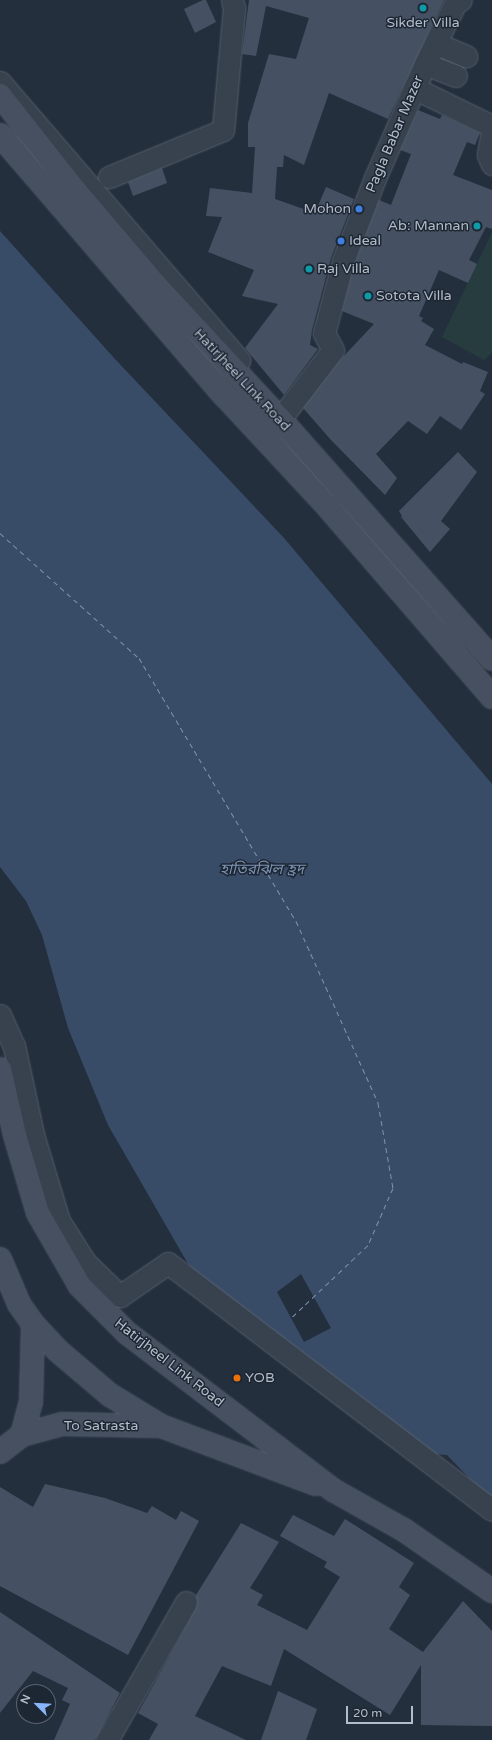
<!DOCTYPE html>
<meta charset="utf-8">
<style>
body{margin:0}
#map{position:relative;width:492px;height:1740px;overflow:hidden;background:#242f3e;font-family:"Varela Round","Noto Sans Bengali",sans-serif}
div>[style]{position:absolute}
.green>*{inset:0;background:#263c3f}
.water>*{inset:0;background:#394c67}
.pier>*{inset:0;background:#242f3e}
.ferry>*{height:1px;margin-top:-0.5px;transform-origin:0;background:repeating-linear-gradient(90deg,#7c92b1 0 5px,transparent 0 9px)}
.building>*{inset:0;background:#455162}
.roads{filter:drop-shadow(0 0 1px #565f6c) drop-shadow(0 0 1px #565f6c)}
.street>*{height:21px;margin:-10.5px;padding:0 10.5px;transform-origin:10.5px;border-radius:10.5px;background:#38414e}
.secondary>*{height:22px;margin:-11px;padding:0 11px;transform-origin:11px;border-radius:11px;background:#465061}
.dots>*{width:11px;height:11px;translate:-50% -50%;box-sizing:border-box;border:2px solid #1d2633;border-radius:50%}
span{translate:-50% -50%;white-space:nowrap;text-align:center;line-height:1.15;-webkit-text-stroke:3px #1d2633;paint-order:stroke}
.poi-label{font-size:14px;color:#b4bcc9}
.right{translate:-100% -50%;text-align:right}
.left{translate:0 -50%;text-align:left}
.street-label{font-size:14px;color:#b4bcc9}
.water-label{font-size:15px;color:#7c92b1;font-style:italic}
.north{position:absolute;left:16px;top:1684px;width:40px;height:40px;box-sizing:border-box;background:#1d2633;border:1px solid #59626f;border-radius:50%;rotate:294deg;font-size:11px;font-weight:700;line-height:16px;text-align:center;color:#b4bcc9}
.north::after{content:'';display:block;margin:auto;width:14px;height:18px;background:#8ab4f8;clip-path:polygon(50% 0,100% 100%,50% 72%,0 100%)}
.scale{position:absolute;left:346px;top:1706px;width:67px;height:18px;box-sizing:border-box;border:2px solid #b4bcc9;border-top:0;padding-left:5px;font-size:12px;line-height:14px;white-space:nowrap;color:#b4bcc9;-webkit-text-stroke:3px #1d2633;paint-order:stroke}
</style>
<div id="map">
<div class="green">
<i style="clip-path:polygon(492px 232px,492px 353px,484px 360px,442px 337px)"></i>
</div>
<div class="water">
<i style="clip-path:polygon(0 231px,115px 359px,284px 538px,492px 784px,492px 1502px,447px 1455px,398px 1452px,283px 1364px,223px 1310px,187px 1262px,108px 1125px,68px 1028px,42px 935px,26px 901px,0 867px)"></i>
</div>
<div class="pier">
<i style="clip-path:polygon(301px 1274px,331px 1328px,304px 1342px,277px 1292px)"></i>
</div>
<div class="ferry">
<i style="left:0;top:533px;width:187px;rotate:42deg"></i>
<i style="left:139px;top:658px;width:306px;rotate:59.2deg"></i>
<i style="left:296px;top:921px;width:200px;rotate:65.7deg"></i>
<i style="left:378px;top:1103px;width:86px;rotate:80deg"></i>
<i style="left:393px;top:1188px;width:62px;rotate:113.7deg"></i>
<i style="left:368px;top:1245px;width:106px;rotate:136.5deg"></i>
</div>
<div class="building">
<i style="clip-path:polygon(203px 0,206px 0,216px 22px,195px 33px,184px 9px)"></i>
<i style="clip-path:polygon(249px 0,444px 0,388px 119px,329px 93px,304px 165px,284px 155px,283px 167px,277px 167px,275px 199px,315px 213px,326px 187px,354px 199px,331px 258px,312px 330px,310px 345px,318px 349px,284px 395px,245px 348px,278px 304px,242px 296px,254px 270px,208px 252px,222px 217px,206px 216px,210px 188px,252px 193px,255px 147px,248px 147px,248px 123px,269px 54px,296px 59px,309px 18px,266px 6px,256px 56px,242px 54px)"></i>
<i style="clip-path:polygon(418px 110px,440px 119px,442px 115px,480px 133px,475px 145px,467px 142px,453px 175px,492px 190px,492px 229px,486px 227px,469px 260px,477px 264px,468px 283px,439px 270px,419px 316px,423px 318px,421px 321px,434px 329px,425px 345px,462px 364px,463px 362px,488px 372px,480px 391px,485px 394px,461px 430px,440px 416px,427px 434px,408px 421px,376px 454px,397px 478px,385px 495px,331px 440px,303px 408px,341px 359px,374px 324px,342px 311px,354px 265px,379px 200px,391px 205px,411px 154px,400px 150px)"></i>
<i style="clip-path:polygon(162px 168px,167px 183px,133px 196px,128px 182px)"></i>
<i style="clip-path:polygon(458px 452px,477px 472px,441px 521px,450px 529px,430px 552px,401px 517px,402px 516px,399px 511px)"></i>
<i style="clip-path:polygon(45px 1484px,105px 1498px,147px 1513px,152px 1506px,176px 1520px,181px 1511px,199px 1521px,128px 1655px,0 1586px,0 1487px,33px 1507px)"></i>
<i style="clip-path:polygon(293px 1515px,334px 1536px,345px 1519px,414px 1563px,399px 1587px,410px 1595px,389px 1629px,423px 1652px,463px 1601px,492px 1631px,492px 1726px,421px 1725px,421px 1665px,390px 1715px,284px 1649px,271px 1686px,222px 1666px,195px 1716px,246px 1740px,149px 1740px,158px 1724px,138px 1713px,196px 1608px,196px 1595px,241px 1523px,279px 1542px,250px 1588px,263px 1595px,257px 1605px,307px 1630px,340px 1577px,324px 1567px,327px 1562px,280px 1536px)"></i>
<i style="clip-path:polygon(0 1612px,120px 1693px,95px 1740px,54px 1740px,70px 1704px,62px 1700px,68px 1688px,33px 1671px,0 1713px)"></i>
<i style="clip-path:polygon(278px 1691px,317px 1709px,306px 1740px,261px 1740px)"></i>
</div>
<div class="roads">
<div class="street">
<i style="left:435px;top:43px;width:34px;rotate:23deg"></i>
<i style="left:425px;top:64px;width:33px;rotate:21deg"></i>
<i style="left:0;top:82px;width:367px;rotate:49.3deg"></i>
<i style="left:414px;top:88px;width:87px;rotate:26deg"></i>
<i style="left:492px;top:132px;width:23px;rotate:100deg"></i>
<i style="left:488px;top:155px;width:10px;rotate:66deg"></i>
<i style="left:109px;top:177px;width:123px;rotate:-22.4deg"></i>
<i style="left:223px;top:130px;width:122px;rotate:-84.8deg"></i>
<i style="left:234px;top:8px;width:8px;rotate:-104deg"></i>
<i style="left:280px;top:419px;width:87px;rotate:-52.5deg"></i>
<i style="left:333px;top:350px;width:19px;rotate:-118deg"></i>
<i style="left:324px;top:333px;width:74px;rotate:-75.2deg"></i>
<i style="left:343px;top:261px;width:89px;rotate:-68.9deg"></i>
<i style="left:375px;top:178px;width:124px;rotate:-66.3deg"></i>
<i style="left:425px;top:64px;width:69px;rotate:-63.4deg"></i>
<i style="left:456px;top:2px;width:5px;rotate:-22deg"></i>
<i style="left:0;top:1015px;width:34px;rotate:66deg"></i>
<i style="left:14px;top:1046px;width:91px;rotate:77.9deg"></i>
<i style="left:33px;top:1135px;width:90px;rotate:73.2deg"></i>
<i style="left:59px;top:1221px;width:49px;rotate:57.6deg"></i>
<i style="left:85px;top:1262px;width:49px;rotate:44.2deg"></i>
<i style="left:120px;top:1296px;width:58px;rotate:-34.5deg"></i>
<i style="left:168px;top:1263px;width:407px;rotate:37.3deg"></i>
<i style="left:107px;top:1740px;width:159px;rotate:-60.2deg"></i>
</div>
<div class="secondary">
<i style="left:0;top:95px;width:113px;rotate:51.8deg"></i>
<i style="left:70px;top:184px;width:128px;rotate:49.7deg"></i>
<i style="left:153px;top:282px;width:187px;rotate:47.2deg"></i>
<i style="left:280px;top:419px;width:320px;rotate:48.5deg"></i>
<i style="left:0;top:135px;width:343px;rotate:49.3deg"></i>
<i style="left:224px;top:395px;width:153px;rotate:47.1deg"></i>
<i style="left:328px;top:507px;width:251px;rotate:49.2deg"></i>
<i style="left:0;top:1069px;width:68px;rotate:77.2deg"></i>
<i style="left:15px;top:1135px;width:81px;rotate:73.6deg"></i>
<i style="left:38px;top:1213px;width:84px;rotate:60.1deg"></i>
<i style="left:80px;top:1286px;width:66px;rotate:45deg"></i>
<i style="left:127px;top:1333px;width:259px;rotate:37.3deg"></i>
<i style="left:333px;top:1490px;width:81px;rotate:29.4deg"></i>
<i style="left:404px;top:1530px;width:107px;rotate:34.7deg"></i>
<i style="left:0;top:1259px;width:49px;rotate:67.1deg"></i>
<i style="left:19px;top:1304px;width:24px;rotate:55deg"></i>
<i style="left:33px;top:1324px;width:35px;rotate:47deg"></i>
<i style="left:57px;top:1350px;width:70px;rotate:40.3deg"></i>
<i style="left:110px;top:1395px;width:60px;rotate:31.3deg"></i>
<i style="left:161px;top:1426px;width:165px;rotate:20.6deg"></i>
<i style="left:22px;top:1435px;width:34px;rotate:-75deg"></i>
<i style="left:31px;top:1402px;width:78px;rotate:-88.5deg"></i>
<i style="left:0;top:1452px;width:28px;rotate:-38deg"></i>
<i style="left:22px;top:1435px;width:41px;rotate:-15.4deg"></i>
<i style="left:62px;top:1424px;width:96px;rotate:1.2deg"></i>
</div>
</div>
<div class="dots">
<i style="left:423px;top:8px;background:#0f9aa8"></i>
<i style="left:359px;top:209px;background:#3f7fe0"></i>
<i style="left:477px;top:226px;background:#0f9aa8"></i>
<i style="left:341px;top:241px;background:#3f7fe0"></i>
<i style="left:309px;top:269px;background:#0f9aa8"></i>
<i style="left:368px;top:296px;background:#0f9aa8"></i>
<i style="left:237px;top:1378px;background:#e8710a"></i>
</div>
<div class="poi-label">
<span style="left:423px;top:23px">Sikder Villa</span>
<span class="right" style="left:351px;top:209px">Mohon</span>
<span class="right" style="left:469px;top:226px">Ab: Mannan</span>
<span class="left" style="left:349px;top:241px">Ideal</span>
<span class="left" style="left:317px;top:269px">Raj Villa</span>
<span class="left" style="left:376px;top:296px">Sotota Villa</span>
<span class="left" style="left:245px;top:1378px">YOB</span>
</div>
<div class="street-label">
<span style="left:395px;top:134px;rotate:-67deg">Pagla Babar Mazer</span>
<span style="left:242px;top:380px;rotate:47deg">Hatirjheel Link Road</span>
<span style="left:169px;top:1363px;rotate:38deg">Hatirjheel Link Road</span>
<span style="left:101px;top:1426px">To Satrasta</span>
</div>
<div class="water-label">
<span style="left:262px;top:870px">হাতিরঝিল হ্রদ</span>
</div>
<div class="north">N</div>
<div class="scale">20 m</div>
</div>
